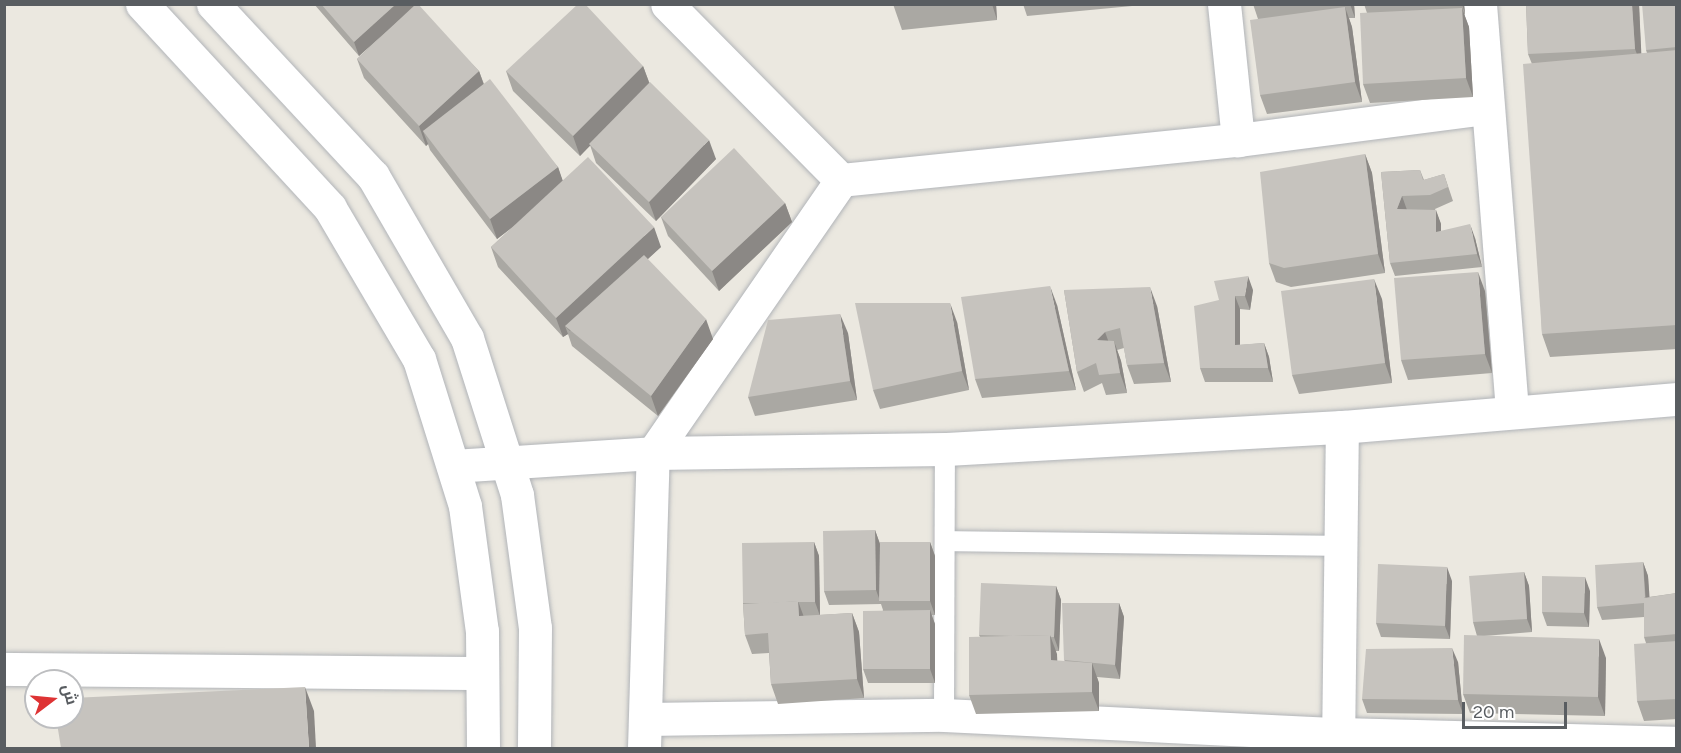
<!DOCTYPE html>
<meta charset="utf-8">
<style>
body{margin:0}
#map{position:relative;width:1681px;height:753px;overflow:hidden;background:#ebe8e0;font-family:Figtree,Cairo,sans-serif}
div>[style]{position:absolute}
.roads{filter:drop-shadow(0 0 2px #b1b4b8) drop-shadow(0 0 2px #b1b4b8)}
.service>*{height:20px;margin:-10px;padding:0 10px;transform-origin:10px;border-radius:10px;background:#fff}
.minor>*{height:33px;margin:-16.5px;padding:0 16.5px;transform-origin:16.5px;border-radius:16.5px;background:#fff}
.tertiary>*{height:33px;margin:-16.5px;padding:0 16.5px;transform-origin:16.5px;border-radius:16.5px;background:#fff}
.wall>*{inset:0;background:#aaa8a3}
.shaded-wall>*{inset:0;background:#8b8885}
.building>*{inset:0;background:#c6c3be}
span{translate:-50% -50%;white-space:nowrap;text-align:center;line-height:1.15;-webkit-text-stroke:4.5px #fff;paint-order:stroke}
.frame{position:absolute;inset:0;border:6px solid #595d61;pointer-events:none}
.north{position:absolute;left:24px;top:669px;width:60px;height:60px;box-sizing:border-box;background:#fff;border:2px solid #bdbec0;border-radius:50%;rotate:74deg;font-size:16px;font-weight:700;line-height:24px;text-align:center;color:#595d61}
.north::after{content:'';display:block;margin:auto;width:21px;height:27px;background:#de3334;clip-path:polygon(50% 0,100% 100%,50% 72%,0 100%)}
.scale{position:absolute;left:1462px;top:702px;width:105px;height:27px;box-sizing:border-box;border:3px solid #595d61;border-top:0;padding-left:8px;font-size:18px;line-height:21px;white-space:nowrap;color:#595d61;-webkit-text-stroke:4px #fff;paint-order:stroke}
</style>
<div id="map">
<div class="roads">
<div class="service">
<i style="left:946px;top:541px;width:394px;rotate:0.7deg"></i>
<i style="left:944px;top:715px;width:266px;rotate:-89.8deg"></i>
</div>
<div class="minor">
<i style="left:1224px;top:4px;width:137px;rotate:84.1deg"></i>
<i style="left:1480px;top:4px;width:408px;rotate:85.5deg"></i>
<i style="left:841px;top:180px;width:399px;rotate:-5.8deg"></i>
<i style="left:1238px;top:140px;width:249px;rotate:-7.4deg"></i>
<i style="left:453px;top:466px;width:200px;rotate:-3.7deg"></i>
<i style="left:653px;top:453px;width:292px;rotate:-0.8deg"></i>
<i style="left:945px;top:449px;width:398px;rotate:-3.2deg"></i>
<i style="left:1342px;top:427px;width:335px;rotate:-4.8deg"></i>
<i style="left:4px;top:669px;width:478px;rotate:0.5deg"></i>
<i style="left:645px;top:719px;width:299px;rotate:-0.8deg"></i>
<i style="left:944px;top:715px;width:394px;rotate:2.8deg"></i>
<i style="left:1338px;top:734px;width:338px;rotate:1.5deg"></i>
<i style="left:644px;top:748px;width:295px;rotate:-88.3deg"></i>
<i style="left:653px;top:453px;width:331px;rotate:-55.4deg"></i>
<i style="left:841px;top:180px;width:247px;rotate:-134.7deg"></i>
<i style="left:1338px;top:748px;width:321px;rotate:-89.3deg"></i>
</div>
<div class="tertiary">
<i style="left:142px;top:4px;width:277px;rotate:47.3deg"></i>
<i style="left:330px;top:208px;width:175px;rotate:59.5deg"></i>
<i style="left:419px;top:359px;width:154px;rotate:72.6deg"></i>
<i style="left:465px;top:506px;width:126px;rotate:82.3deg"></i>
<i style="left:482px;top:631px;width:117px;rotate:89.5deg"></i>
<i style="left:213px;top:4px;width:235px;rotate:47.1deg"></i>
<i style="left:373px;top:176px;width:187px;rotate:59.9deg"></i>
<i style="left:467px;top:338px;width:165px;rotate:72.3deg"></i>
<i style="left:517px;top:495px;width:134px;rotate:82.3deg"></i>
<i style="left:535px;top:628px;width:120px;rotate:90.5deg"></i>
</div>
</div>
<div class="wall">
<i style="clip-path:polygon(314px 4px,414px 4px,414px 6px,479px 71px,484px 84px,558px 167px,562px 180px,661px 247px,647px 259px,713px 339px,658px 416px,572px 346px,568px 334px,563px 337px,498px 267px,491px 247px,514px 226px,497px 239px,430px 150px,428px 144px,426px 146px,364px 78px,357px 59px,391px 27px,359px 56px)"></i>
<i style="clip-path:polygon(893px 4px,996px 4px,997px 20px,902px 30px)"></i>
<i style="clip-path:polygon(1023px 4px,1132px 4px,1132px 6px,1027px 16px)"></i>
<i style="clip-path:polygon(1253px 4px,1354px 4px,1355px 18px,1349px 18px,1352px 27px,1362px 102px,1267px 114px,1260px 95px,1258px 19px)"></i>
<i style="clip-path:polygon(1364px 4px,1464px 4px,1465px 14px,1464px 14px,1469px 27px,1473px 97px,1370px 103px,1363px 84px,1367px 13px)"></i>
<i style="clip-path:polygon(1526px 4px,1639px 4px,1641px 54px,1647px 53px,1646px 50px,1677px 4px,1677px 349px,1550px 357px,1542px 334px,1532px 64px,1528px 54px)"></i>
<i style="clip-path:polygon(643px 66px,649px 82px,716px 159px,656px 221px,596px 163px,590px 145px,580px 156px,513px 91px,506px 71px)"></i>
<i style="clip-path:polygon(1365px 154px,1372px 173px,1385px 273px,1291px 287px,1276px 282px,1269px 263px)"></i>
<i style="clip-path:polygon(1420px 170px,1424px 180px,1444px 174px,1453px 201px,1435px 209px,1441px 224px,1441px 231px,1475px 238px,1482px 267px,1395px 276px,1390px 263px,1381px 172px)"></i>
<i style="clip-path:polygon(785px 203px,792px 222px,719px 291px,668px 236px,661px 217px)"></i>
<i style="clip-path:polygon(1064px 290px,1157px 306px,1171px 382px,1134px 384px,1127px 365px,1124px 348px,1117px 350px,1121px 361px,1127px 393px,1106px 395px,1102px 383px,1084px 392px,1077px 372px)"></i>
<i style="clip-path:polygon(1253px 290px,1250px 310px,1240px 309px,1240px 345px,1264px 343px,1269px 357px,1273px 382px,1205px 382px,1200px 368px,1219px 300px)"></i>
<i style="clip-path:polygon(1485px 291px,1492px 373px,1408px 380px,1401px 360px)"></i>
<i style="clip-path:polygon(1382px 299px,1392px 383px,1299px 394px,1292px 375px)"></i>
<i style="clip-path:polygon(1057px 305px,1076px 390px,982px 398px,975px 379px)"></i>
<i style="clip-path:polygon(957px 322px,969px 390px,880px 409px,873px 390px)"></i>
<i style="clip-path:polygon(848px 333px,857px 400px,755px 416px,748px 397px)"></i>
<i style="clip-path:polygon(875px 530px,880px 544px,930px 542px,935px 556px,935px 615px,931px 615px,935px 624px,935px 683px,868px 683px,863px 669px,883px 610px,881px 604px,829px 605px,824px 591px)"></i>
<i style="clip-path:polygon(814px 542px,819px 556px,820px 615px,852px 613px,859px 632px,864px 698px,778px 704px,771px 684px,769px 653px,752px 654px,745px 635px,743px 603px)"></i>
<i style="clip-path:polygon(1643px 562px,1648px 576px,1649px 597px,1677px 593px,1677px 719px,1644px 721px,1637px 701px,1646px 643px,1644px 637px,1644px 617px,1602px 620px,1597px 607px)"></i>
<i style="clip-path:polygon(1524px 572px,1529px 586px,1532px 632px,1484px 636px,1606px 658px,1605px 716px,1470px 713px,1463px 694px,1477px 636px,1473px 622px)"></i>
<i style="clip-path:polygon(1452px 581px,1450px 639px,1381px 637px,1376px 623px)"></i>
<i style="clip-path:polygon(1056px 586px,1061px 600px,1059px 651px,1056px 651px,1057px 661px,1064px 661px,1119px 603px,1124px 617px,1120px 679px,1097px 677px,1099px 683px,1099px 711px,976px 714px,969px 695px,980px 637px,979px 635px)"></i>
<i style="clip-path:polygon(1590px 591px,1589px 627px,1547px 626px,1542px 612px)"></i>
<i style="clip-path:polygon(1458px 662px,1463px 714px,1367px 713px,1362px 699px)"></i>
</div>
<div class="shaded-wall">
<i style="clip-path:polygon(396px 4px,414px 4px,414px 7px,359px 56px,354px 42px)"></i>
<i style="clip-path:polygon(992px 4px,996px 4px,997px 20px)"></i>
<i style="clip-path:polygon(1350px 4px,1354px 4px,1355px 18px)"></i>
<i style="clip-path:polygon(1462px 4px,1464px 4px,1465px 14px)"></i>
<i style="clip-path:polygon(1632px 4px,1639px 4px,1642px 68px,1635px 49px)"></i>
<i style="clip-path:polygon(1345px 7px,1352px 27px,1362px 102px,1355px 82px)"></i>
<i style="clip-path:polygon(1462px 8px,1469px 27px,1473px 97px,1466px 78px)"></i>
<i style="clip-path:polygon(643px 66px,650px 85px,580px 156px,573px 136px)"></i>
<i style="clip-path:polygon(479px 71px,486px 91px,423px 131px,428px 144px,426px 146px,419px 126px)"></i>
<i style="clip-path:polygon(709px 140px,716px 159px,656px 221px,649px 202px)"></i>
<i style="clip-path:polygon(1365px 154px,1372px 173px,1385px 273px,1378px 254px)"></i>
<i style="clip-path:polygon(558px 167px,565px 187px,497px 239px,490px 219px)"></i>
<i style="clip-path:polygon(1402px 196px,1407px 210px,1397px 209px)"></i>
<i style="clip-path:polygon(785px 203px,792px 222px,719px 291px,712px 271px)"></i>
<i style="clip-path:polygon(1436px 210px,1441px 224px,1441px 246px,1436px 232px)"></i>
<i style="clip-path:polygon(1470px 224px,1475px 238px,1482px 267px,1477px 254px)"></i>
<i style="clip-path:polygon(654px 227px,661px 247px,570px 331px,565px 326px,568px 334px,563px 337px,556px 318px)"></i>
<i style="clip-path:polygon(1478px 272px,1485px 291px,1492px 373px,1485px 354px)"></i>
<i style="clip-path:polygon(1248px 276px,1253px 290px,1250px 310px,1245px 296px)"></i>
<i style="clip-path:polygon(1374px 279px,1382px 299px,1392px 383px,1385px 363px)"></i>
<i style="clip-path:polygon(1050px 286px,1057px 305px,1076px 390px,1069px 371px)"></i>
<i style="clip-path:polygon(1150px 287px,1157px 306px,1171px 382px,1164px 363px)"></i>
<i style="clip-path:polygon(1235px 296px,1240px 309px,1240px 359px,1235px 345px)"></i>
<i style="clip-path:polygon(950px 303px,957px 322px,969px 390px,962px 371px)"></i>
<i style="clip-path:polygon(840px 314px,848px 333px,857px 400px,850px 381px)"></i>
<i style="clip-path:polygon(706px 319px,713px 339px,658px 416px,651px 396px)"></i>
<i style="clip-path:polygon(1105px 332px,1112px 351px,1097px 340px)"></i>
<i style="clip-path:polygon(1114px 341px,1121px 361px,1127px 393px,1120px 373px)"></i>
<i style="clip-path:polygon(1264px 343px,1269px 357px,1273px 382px,1268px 368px)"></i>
<i style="clip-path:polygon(875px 530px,880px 544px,880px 601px,876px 590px)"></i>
<i style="clip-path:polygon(814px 542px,819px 556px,820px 616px,815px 602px)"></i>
<i style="clip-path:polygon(930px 542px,935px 556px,935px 615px,930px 601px)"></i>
<i style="clip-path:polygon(1643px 562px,1648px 576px,1651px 617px,1646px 603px)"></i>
<i style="clip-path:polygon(1447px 567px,1452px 581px,1450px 639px,1445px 626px)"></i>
<i style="clip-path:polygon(1524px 572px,1529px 586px,1532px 632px,1527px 619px)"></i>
<i style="clip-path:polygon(1585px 577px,1590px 591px,1589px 627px,1584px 613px)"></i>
<i style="clip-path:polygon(1056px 586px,1061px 600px,1059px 651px,1054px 637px)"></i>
<i style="clip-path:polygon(798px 601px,805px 620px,799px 616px)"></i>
<i style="clip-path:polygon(1119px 603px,1124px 617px,1120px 679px,1115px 665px)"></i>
<i style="clip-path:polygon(930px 610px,935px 624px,935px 683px,930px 669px)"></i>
<i style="clip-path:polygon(852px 613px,859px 632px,864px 698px,857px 679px)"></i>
<i style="clip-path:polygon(1050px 635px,1057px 654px,1058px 679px,1051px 660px)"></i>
<i style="clip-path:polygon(1599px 639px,1606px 658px,1605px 716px,1598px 697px)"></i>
<i style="clip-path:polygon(1452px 648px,1458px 662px,1463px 714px,1458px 700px)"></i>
<i style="clip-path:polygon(1092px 663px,1099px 683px,1099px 711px,1092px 692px)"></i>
<i style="clip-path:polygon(305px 687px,314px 711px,316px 748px,309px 748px)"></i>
</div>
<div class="building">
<i style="clip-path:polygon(321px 4px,396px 4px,354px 42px)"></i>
<i style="clip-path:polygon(416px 4px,418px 4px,479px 71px,419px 126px,357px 59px)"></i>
<i style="clip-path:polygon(578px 4px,585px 4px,643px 66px,573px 136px,506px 71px)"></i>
<i style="clip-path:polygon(893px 4px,912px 4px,894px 6px)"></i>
<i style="clip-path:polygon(1526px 4px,1632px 4px,1635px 49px,1528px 54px)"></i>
<i style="clip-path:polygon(1642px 4px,1677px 4px,1677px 47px,1646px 50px)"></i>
<i style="clip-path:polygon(1345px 7px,1355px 82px,1260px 95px,1250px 20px)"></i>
<i style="clip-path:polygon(1462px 8px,1466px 78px,1363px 84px,1360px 13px)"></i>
<i style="clip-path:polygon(1677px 50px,1677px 325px,1542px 334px,1523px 64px)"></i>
<i style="clip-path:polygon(490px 79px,558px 167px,490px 219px,423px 131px)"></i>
<i style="clip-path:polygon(650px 82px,709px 140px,649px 202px,589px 144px)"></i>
<i style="clip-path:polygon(734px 148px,785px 203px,712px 271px,661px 217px)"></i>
<i style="clip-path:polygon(1365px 154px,1378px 254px,1284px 268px,1269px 263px,1260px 172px)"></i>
<i style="clip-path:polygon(588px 157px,654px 227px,556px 318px,491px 247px)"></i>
<i style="clip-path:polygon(1420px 170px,1423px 180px,1444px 174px,1448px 187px,1430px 195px,1402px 196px,1397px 209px,1436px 210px,1436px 232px,1470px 224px,1477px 254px,1390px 263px,1381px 172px)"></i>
<i style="clip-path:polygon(644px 255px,706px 319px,651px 396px,565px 326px)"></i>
<i style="clip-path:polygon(1478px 272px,1485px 354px,1401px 360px,1394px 278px)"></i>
<i style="clip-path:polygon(1248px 276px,1245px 296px,1235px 296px,1235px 345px,1264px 343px,1268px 368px,1200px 368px,1194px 306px,1219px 300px,1214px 281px)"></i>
<i style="clip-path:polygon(1374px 279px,1385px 363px,1292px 375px,1281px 291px)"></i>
<i style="clip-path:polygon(1050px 286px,1069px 371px,975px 379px,961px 297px)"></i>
<i style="clip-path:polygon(1150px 287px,1164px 363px,1127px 365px,1120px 328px,1105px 332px,1097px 340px,1114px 341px,1120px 373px,1099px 375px,1096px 363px,1077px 372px,1064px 290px)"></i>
<i style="clip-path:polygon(855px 303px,950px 303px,962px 371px,873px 390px)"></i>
<i style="clip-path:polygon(840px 314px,850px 381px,748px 397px,768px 320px)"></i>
<i style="clip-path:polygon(875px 530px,876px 590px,824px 591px,823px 531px)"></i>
<i style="clip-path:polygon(814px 542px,815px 602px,798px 602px,798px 601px,773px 603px,743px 603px,742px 543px)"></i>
<i style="clip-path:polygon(880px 542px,930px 542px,930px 601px,879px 601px)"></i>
<i style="clip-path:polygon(1643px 562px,1645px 597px,1644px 598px,1644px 603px,1597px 607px,1595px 565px)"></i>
<i style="clip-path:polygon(1378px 564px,1447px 567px,1445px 626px,1376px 623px)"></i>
<i style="clip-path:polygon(1524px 572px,1527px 619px,1473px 622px,1469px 576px)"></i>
<i style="clip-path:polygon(1542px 576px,1585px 577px,1584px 613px,1542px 612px)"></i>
<i style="clip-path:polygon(981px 583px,1056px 586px,1054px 637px,1051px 637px,1050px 635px,1013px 636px,979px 635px)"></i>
<i style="clip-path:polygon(1677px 593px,1677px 634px,1644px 637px,1644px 598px)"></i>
<i style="clip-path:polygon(798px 601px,799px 616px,852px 613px,857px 679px,771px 684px,768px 633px,745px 635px,743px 604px)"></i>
<i style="clip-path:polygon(1062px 603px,1119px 603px,1115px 665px,1064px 660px)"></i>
<i style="clip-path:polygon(930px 610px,930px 669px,863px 669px,863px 611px)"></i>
<i style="clip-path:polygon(1050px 635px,1051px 660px,1092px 663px,1092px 692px,969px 695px,969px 637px)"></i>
<i style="clip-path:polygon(1464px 635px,1599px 639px,1598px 697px,1463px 694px)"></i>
<i style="clip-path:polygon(1677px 641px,1677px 699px,1637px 701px,1634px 644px)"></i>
<i style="clip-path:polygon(1452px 648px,1458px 700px,1362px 699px,1366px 649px)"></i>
<i style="clip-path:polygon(305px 687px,309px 748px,61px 748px,56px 717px,72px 717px,72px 698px)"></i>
</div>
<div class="frame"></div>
<div class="north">ش</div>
<div class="scale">20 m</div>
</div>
